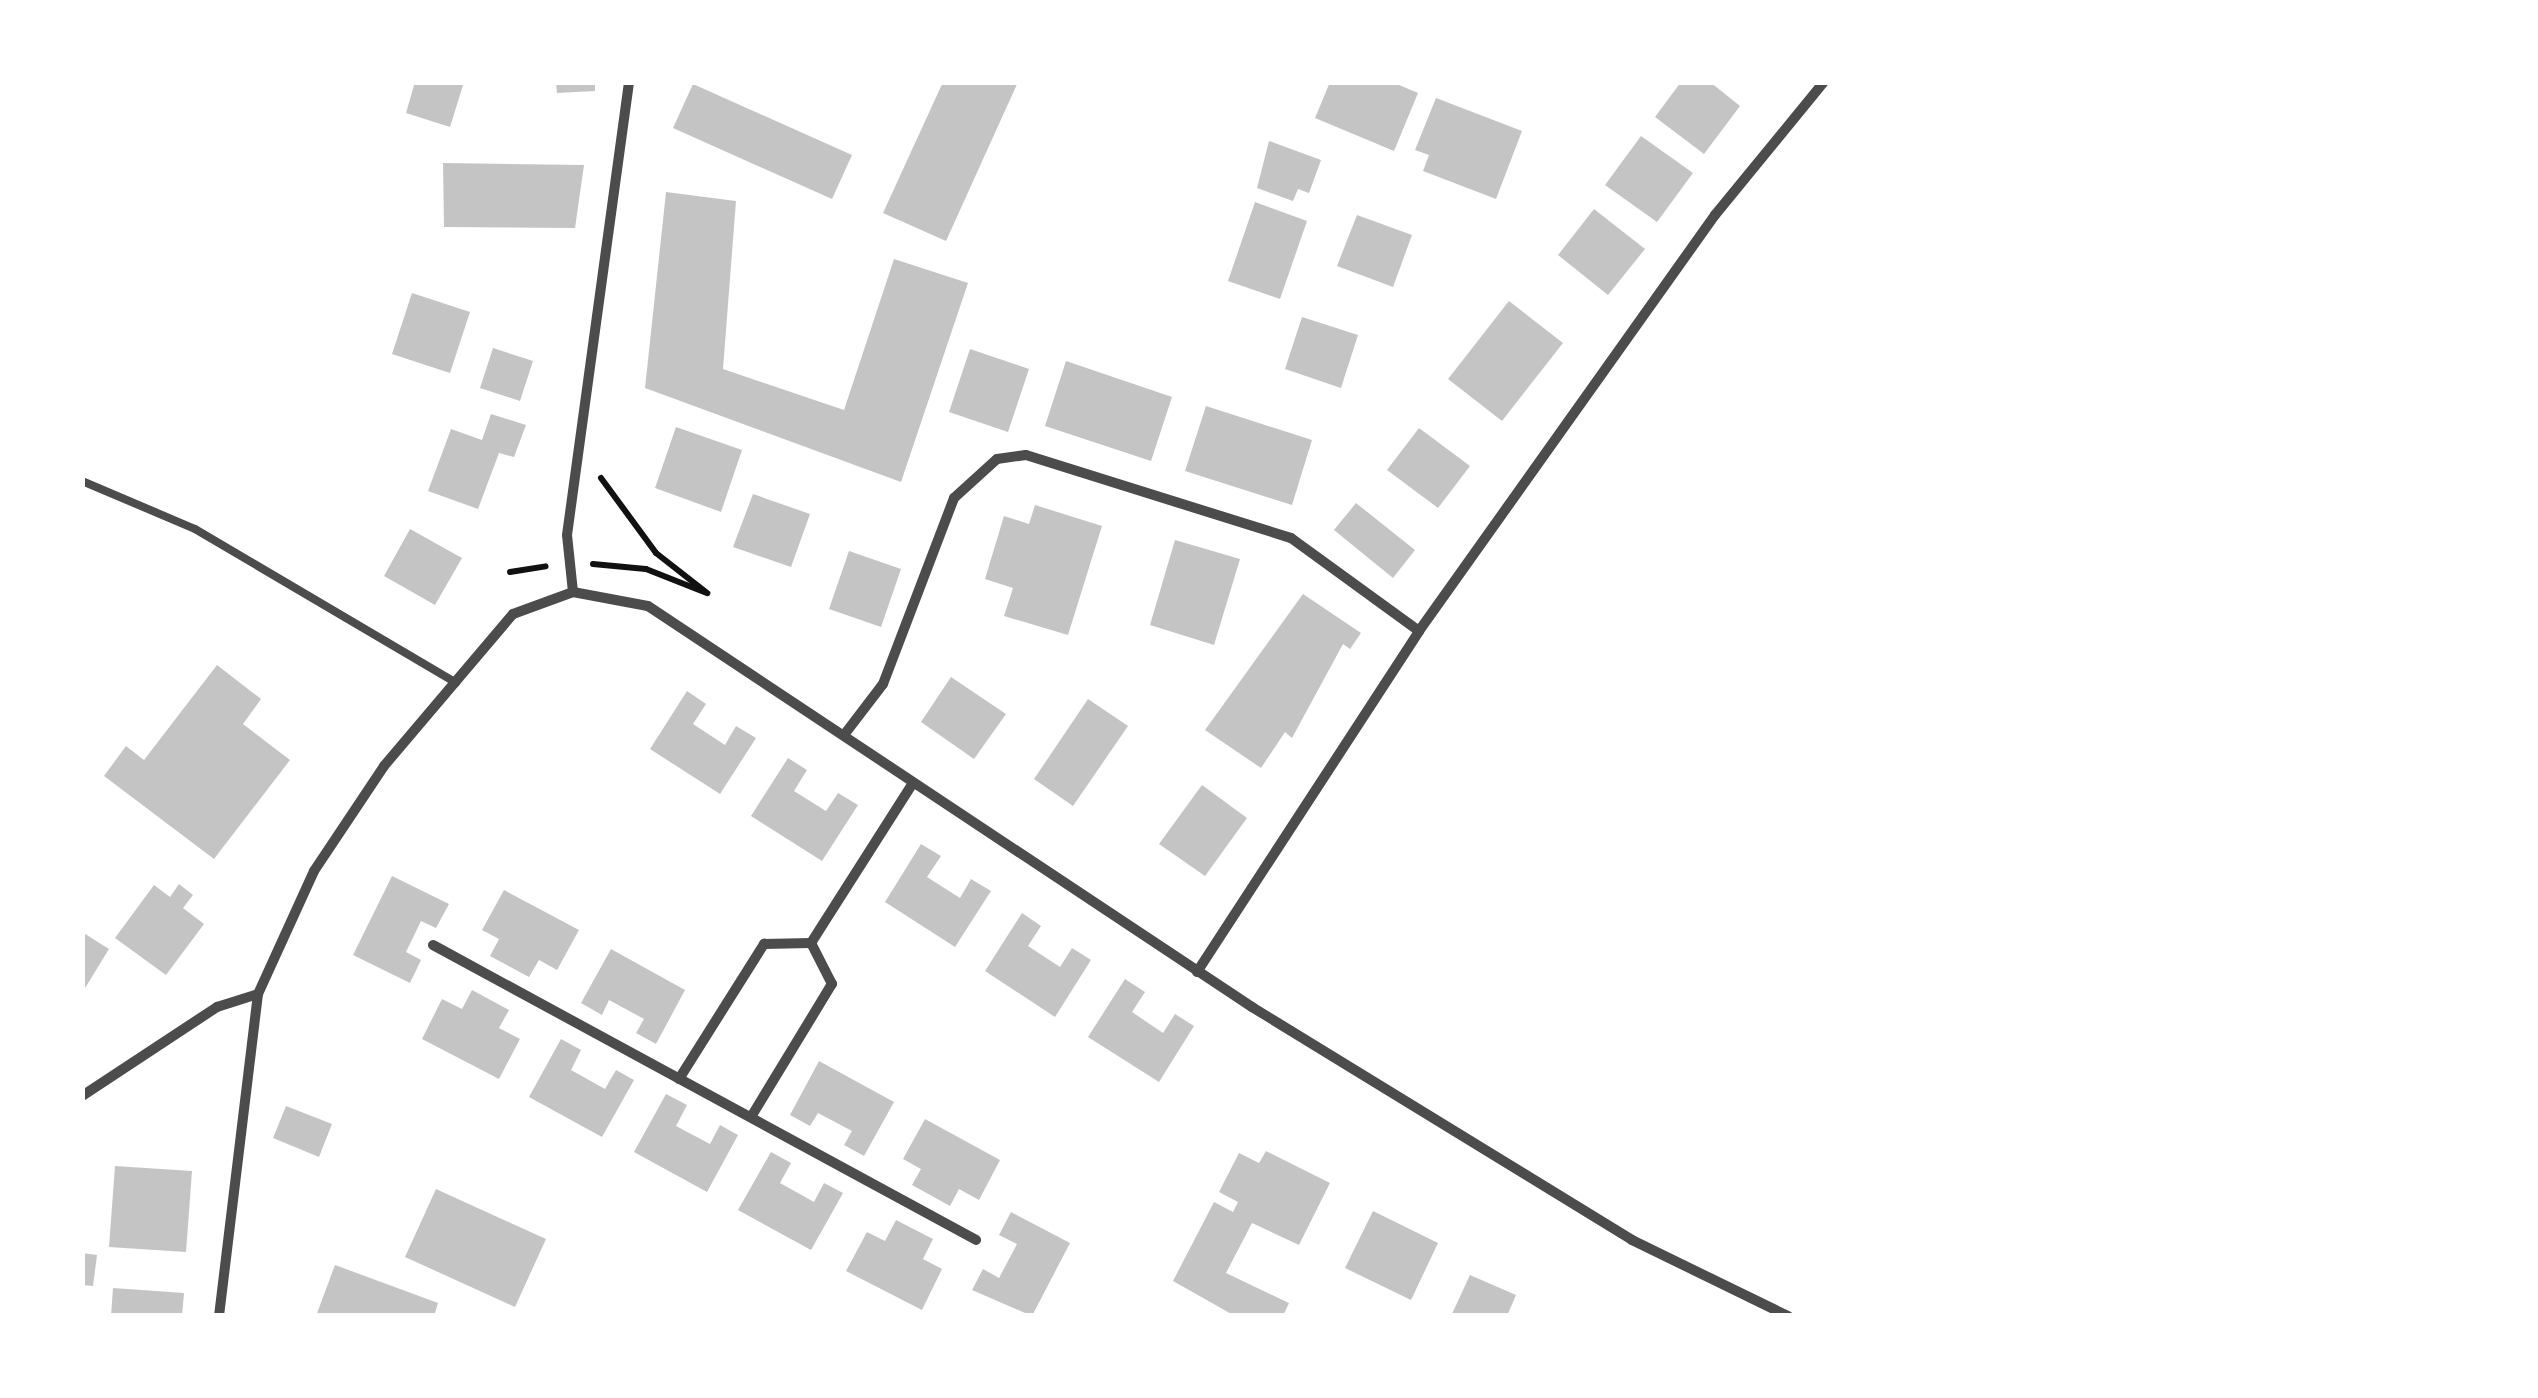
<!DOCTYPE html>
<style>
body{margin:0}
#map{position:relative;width:2538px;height:1398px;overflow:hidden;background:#fff;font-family:"Noto Serif",serif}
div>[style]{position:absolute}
.building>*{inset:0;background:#c4c4c4}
.path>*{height:6px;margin:-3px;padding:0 3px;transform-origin:3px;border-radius:3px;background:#111}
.service>*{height:8px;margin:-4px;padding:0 4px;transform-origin:4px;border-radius:4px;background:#4c4c4c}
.minor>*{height:10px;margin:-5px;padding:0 5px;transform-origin:5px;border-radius:5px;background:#4c4c4c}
span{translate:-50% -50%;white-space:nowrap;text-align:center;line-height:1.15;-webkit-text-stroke:10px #fff;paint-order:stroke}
.frame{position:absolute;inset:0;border:85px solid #fff;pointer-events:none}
</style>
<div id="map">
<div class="building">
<i style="clip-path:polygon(415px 82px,464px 82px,450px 127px,406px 113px)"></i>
<i style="clip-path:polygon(556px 82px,595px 82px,595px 91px,557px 93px)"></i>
<i style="clip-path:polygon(943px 82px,1018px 82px,946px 241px,883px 213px)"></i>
<i style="clip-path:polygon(1330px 82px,1392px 82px,1418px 93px,1394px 151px,1315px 118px)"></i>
<i style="clip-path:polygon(1681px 82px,1710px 82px,1740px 106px,1704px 154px,1655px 117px)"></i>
<i style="clip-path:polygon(693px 84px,852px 155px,832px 199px,673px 128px)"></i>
<i style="clip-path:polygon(1436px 98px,1522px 131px,1496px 199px,1423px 171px,1429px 155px,1415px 150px)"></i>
<i style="clip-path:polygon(1641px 136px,1693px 173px,1657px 222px,1605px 185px)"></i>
<i style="clip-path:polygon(1269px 141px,1321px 160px,1309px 193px,1298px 189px,1293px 201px,1257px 188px)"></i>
<i style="clip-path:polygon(443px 163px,584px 165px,575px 228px,444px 227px)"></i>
<i style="clip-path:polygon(666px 192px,736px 201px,723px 369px,844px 410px,894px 259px,968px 283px,901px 482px,645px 388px)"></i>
<i style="clip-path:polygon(1255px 202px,1307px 221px,1280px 299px,1228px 281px)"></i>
<i style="clip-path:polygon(1594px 209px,1645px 249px,1608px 295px,1558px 255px)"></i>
<i style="clip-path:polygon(1357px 215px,1412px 235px,1393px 287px,1337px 266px)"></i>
<i style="clip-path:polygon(412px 293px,470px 312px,450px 373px,392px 354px)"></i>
<i style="clip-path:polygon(1509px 301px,1563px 343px,1502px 421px,1448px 379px)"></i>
<i style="clip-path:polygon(1302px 317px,1358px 335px,1341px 388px,1285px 369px)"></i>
<i style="clip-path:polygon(493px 348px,533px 361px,520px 401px,480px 388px)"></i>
<i style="clip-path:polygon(970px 349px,1029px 369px,1008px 432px,949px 412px)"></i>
<i style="clip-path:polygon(1066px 361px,1172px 397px,1151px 461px,1045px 426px)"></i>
<i style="clip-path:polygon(1206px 406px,1312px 440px,1292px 505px,1185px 471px)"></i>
<i style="clip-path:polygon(491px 414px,526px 425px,514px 457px,499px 453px,478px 509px,428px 491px,451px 429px,482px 440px)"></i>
<i style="clip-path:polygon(676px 427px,742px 450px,721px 512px,655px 488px)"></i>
<i style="clip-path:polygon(1419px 428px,1470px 466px,1438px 508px,1387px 470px)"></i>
<i style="clip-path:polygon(753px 494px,810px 514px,791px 567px,733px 547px)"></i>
<i style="clip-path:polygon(1356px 503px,1415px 550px,1393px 578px,1334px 530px)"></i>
<i style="clip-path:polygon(1035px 505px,1102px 526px,1068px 635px,1004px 616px,1013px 588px,985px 579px,1004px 516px,1029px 524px)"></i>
<i style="clip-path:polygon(410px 529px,462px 558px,435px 605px,384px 576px)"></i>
<i style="clip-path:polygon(1175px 540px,1240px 559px,1214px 645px,1150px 625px)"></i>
<i style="clip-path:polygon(849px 551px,901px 569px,881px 627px,829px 609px)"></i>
<i style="clip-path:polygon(1303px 594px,1361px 633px,1350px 649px,1343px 644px,1292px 738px,1285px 732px,1261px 768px,1205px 730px)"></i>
<i style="clip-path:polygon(217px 665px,261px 699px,243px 724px,290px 760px,214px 859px,104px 776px,126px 746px,144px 760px)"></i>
<i style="clip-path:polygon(951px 677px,1006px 714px,974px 759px,921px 722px)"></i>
<i style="clip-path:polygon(687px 691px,706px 704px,693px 724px,725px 745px,736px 726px,756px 738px,720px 794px,650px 749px)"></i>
<i style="clip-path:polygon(1088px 699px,1128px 726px,1073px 806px,1034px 779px)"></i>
<i style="clip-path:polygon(788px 758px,807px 770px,794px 791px,826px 811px,838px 793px,858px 805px,822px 861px,751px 816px)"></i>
<i style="clip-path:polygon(1202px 785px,1247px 818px,1205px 876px,1159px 844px)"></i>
<i style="clip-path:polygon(921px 844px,941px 856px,927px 877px,960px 898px,971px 879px,991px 891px,955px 947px,885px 902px)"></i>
<i style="clip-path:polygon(392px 876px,449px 904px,436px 928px,421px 921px,406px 952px,421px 960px,410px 983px,353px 955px)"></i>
<i style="clip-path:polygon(179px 884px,193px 895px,183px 908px,204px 924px,166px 975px,115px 938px,154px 885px,170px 897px)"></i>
<i style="clip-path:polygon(504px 890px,579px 930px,557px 970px,539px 960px,529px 977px,490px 956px,499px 939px,482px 930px)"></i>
<i style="clip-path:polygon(1022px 913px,1041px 926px,1028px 946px,1060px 967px,1072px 948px,1091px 960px,1055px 1017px,985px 971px)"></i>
<i style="clip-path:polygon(82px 932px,109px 949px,82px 993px)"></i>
<i style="clip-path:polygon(611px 949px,685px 990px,656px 1044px,636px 1033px,644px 1019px,609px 1000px,602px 1015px,581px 1003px)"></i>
<i style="clip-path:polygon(1125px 979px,1145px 992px,1132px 1012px,1163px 1033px,1175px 1014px,1194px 1026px,1159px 1082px,1088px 1037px)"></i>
<i style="clip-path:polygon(472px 990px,509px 1010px,499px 1028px,520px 1039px,499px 1079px,422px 1039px,442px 999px,462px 1009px)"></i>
<i style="clip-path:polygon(561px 1039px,581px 1050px,571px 1070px,605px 1089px,616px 1070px,634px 1080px,602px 1137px,529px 1097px)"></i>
<i style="clip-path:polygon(819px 1061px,894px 1102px,864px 1156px,844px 1145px,852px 1131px,818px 1113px,810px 1126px,790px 1115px)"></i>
<i style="clip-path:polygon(666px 1094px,687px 1105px,676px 1126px,710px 1144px,720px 1125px,738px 1135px,707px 1192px,634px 1152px)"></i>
<i style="clip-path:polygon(286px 1106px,332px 1124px,319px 1157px,273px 1138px)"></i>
<i style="clip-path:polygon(925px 1119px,1000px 1160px,979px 1200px,959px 1189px,950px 1206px,912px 1185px,921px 1169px,903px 1159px)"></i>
<i style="clip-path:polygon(1266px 1151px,1330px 1183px,1299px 1245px,1252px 1223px,1226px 1273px,1289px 1303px,1283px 1316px,1235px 1316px,1173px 1281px,1214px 1202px,1233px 1212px,1238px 1202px,1219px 1192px,1239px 1153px,1259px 1163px)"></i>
<i style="clip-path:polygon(771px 1152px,791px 1163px,780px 1183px,814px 1202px,824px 1183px,843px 1193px,811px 1250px,738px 1210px)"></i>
<i style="clip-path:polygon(115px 1166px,192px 1171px,186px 1252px,109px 1247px)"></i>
<i style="clip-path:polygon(436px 1189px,546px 1239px,515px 1307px,405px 1257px)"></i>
<i style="clip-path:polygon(1373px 1211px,1438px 1243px,1411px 1300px,1345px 1268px)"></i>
<i style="clip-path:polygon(1011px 1212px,1070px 1243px,1032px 1316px,972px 1290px,983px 1269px,999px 1278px,1017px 1244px,999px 1235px)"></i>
<i style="clip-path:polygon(896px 1220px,933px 1239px,923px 1259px,942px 1269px,922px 1310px,846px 1271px,867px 1232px,885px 1241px)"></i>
<i style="clip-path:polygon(82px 1253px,97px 1255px,93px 1286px,82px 1285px)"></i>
<i style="clip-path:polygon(335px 1265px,438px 1303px,434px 1316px,316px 1316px)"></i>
<i style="clip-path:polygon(1470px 1275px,1516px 1295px,1507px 1316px,1451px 1316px)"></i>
<i style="clip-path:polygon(113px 1288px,184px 1293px,182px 1316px,111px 1316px)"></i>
</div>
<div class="path">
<i style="left:601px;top:478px;width:93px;rotate:53.7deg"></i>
<i style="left:656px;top:553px;width:63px;rotate:38deg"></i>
<i style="left:593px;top:564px;width:53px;rotate:5.4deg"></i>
<i style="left:646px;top:569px;width:66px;rotate:21.5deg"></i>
<i style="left:510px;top:572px;width:36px;rotate:-9deg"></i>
</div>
<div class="service">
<i style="left:82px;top:481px;width:123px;rotate:23deg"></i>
<i style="left:195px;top:529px;width:303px;rotate:30.5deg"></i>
</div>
<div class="minor">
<i style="left:573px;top:592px;width:57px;rotate:-96deg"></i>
<i style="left:567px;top:535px;width:457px;rotate:-82.2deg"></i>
<i style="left:844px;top:735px;width:64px;rotate:-52.6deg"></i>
<i style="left:883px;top:684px;width:199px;rotate:-69.1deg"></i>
<i style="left:954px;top:498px;width:58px;rotate:-42.2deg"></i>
<i style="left:997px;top:459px;width:29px;rotate:-8deg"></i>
<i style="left:1026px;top:455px;width:278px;rotate:17.4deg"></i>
<i style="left:1291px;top:538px;width:158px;rotate:36deg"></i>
<i style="left:811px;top:943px;width:190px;rotate:-57.5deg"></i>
<i style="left:433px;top:945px;width:618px;rotate:28.51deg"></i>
<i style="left:1197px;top:972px;width:407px;rotate:-56.9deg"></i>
<i style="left:1419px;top:631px;width:511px;rotate:-54.57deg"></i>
<i style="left:1715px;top:215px;width:172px;rotate:-50.7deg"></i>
<i style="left:679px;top:1079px;width:160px;rotate:-57.8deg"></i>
<i style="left:764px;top:944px;width:47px;rotate:-1.2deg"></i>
<i style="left:82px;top:1096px;width:162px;rotate:-33.4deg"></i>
<i style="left:217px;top:1007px;width:43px;rotate:-17.6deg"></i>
<i style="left:751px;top:1117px;width:156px;rotate:-58.7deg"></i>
<i style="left:832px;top:984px;width:46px;rotate:-117.1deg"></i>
<i style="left:219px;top:1316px;width:324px;rotate:-83.1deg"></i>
<i style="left:258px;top:994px;width:135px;rotate:-65.5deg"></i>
<i style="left:314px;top:871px;width:126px;rotate:-56.3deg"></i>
<i style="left:384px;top:766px;width:199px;rotate:-49.7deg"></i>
<i style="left:513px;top:614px;width:64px;rotate:-20.1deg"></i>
<i style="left:573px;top:592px;width:76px;rotate:10.6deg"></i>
<i style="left:648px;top:606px;width:725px;rotate:33.58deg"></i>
<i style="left:1252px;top:1007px;width:446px;rotate:31.5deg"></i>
<i style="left:1632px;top:1240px;width:174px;rotate:26deg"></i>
</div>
<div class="frame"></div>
</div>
